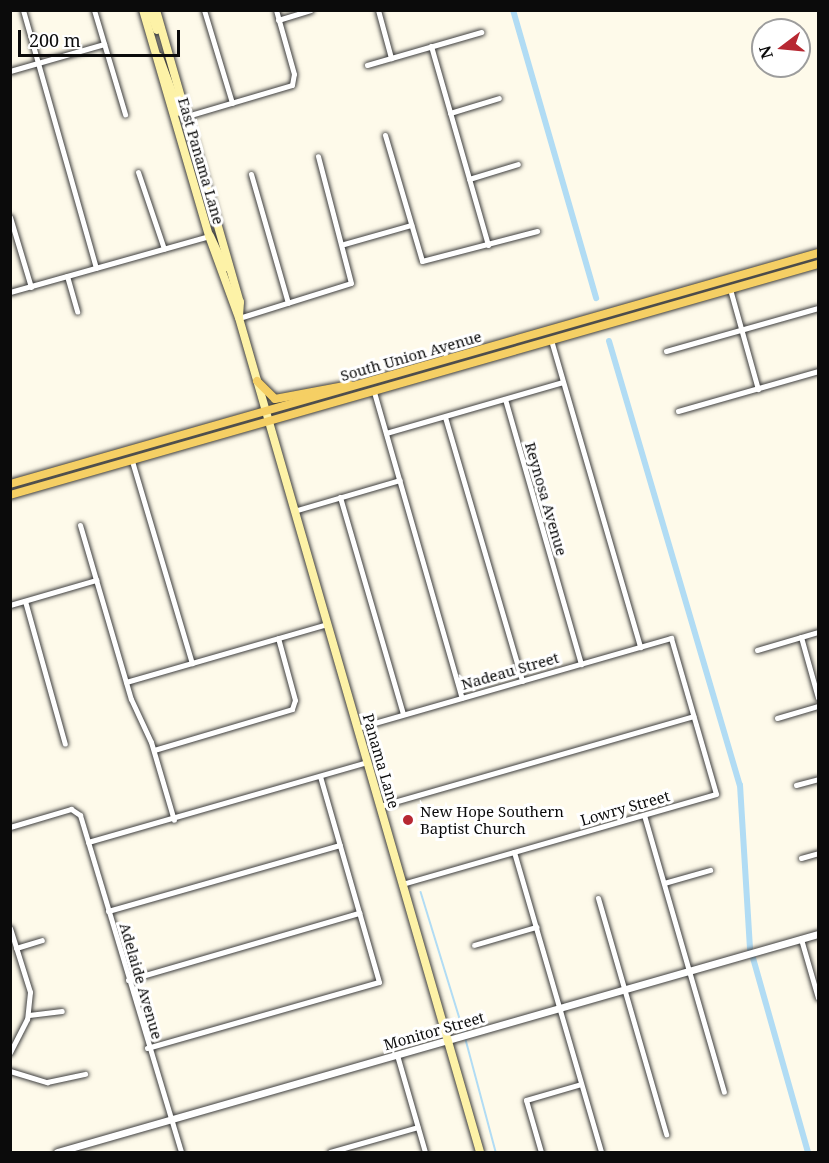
<!DOCTYPE html>
<style>
body{margin:0}
#map{position:relative;width:829px;height:1163px;overflow:hidden;background:#fefaea;font-family:"Noto Serif",serif}
div>[style]{position:absolute}
.stream>*{height:1.5px;margin:-0.75px;padding:0 0.75px;transform-origin:0.75px;border-radius:0.75px;background:#b1dcf4}
.canal>*{height:6px;margin:-3px;padding:0 3px;transform-origin:3px;border-radius:3px;background:#b1dcf4}
.roads{filter:drop-shadow(0 0 2px #3e3e3e) drop-shadow(0 0 2px #3e3e3e)}
.minor>*{height:5px;margin:-2.5px;padding:0 2.5px;transform-origin:2.5px;border-radius:2.5px;background:#fff}
.tertiary>*{height:7px;margin:-3.5px;padding:0 3.5px;transform-origin:3.5px;border-radius:3.5px;background:#fff}
.secondary>*{height:8px;margin:-4px;padding:0 4px;transform-origin:4px;border-radius:4px;background:#fdf2a7}
.primary>*{height:8px;margin:-4px;padding:0 4px;transform-origin:4px;border-radius:4px;background:#f5cf64}
.dots>*{width:16px;height:16px;translate:-50% -50%;box-sizing:border-box;border:3px solid #fff;border-radius:50%}
span{translate:-50% -50%;white-space:nowrap;text-align:center;line-height:1.15;-webkit-text-stroke:6px #fff;paint-order:stroke}
.street-label{font-size:15px;color:#0b0b0b}
.poi-label{font-size:15px;color:#0b0b0b}
.left{translate:0 -50%;text-align:left}
.frame{position:absolute;inset:0;border:12px solid #0b0b0b;pointer-events:none}
.north{position:absolute;left:751px;top:18px;width:60px;height:60px;box-sizing:border-box;background:#fff;border:2px solid #9d9d9d;border-radius:50%;rotate:254deg;font-size:16px;font-weight:700;line-height:24px;text-align:center;color:#0b0b0b}
.north::after{content:'';display:block;margin:auto;width:21px;height:27px;background:#b72832;clip-path:polygon(50% 0,100% 100%,50% 72%,0 100%)}
.scale{position:absolute;left:18px;top:30px;width:162px;height:27px;box-sizing:border-box;border:3px solid #0b0b0b;border-top:0;padding-left:8px;font-size:18px;line-height:21px;white-space:nowrap;color:#0b0b0b;-webkit-text-stroke:4px #fff;paint-order:stroke}
</style>
<div id="map">
<div class="stream">
<i style="left:421px;top:892px;width:146px;rotate:72.9deg"></i>
<i style="left:465px;top:1036px;width:120px;rotate:75deg"></i>
</div>
<div class="canal">
<i style="left:513px;top:10px;width:300px;rotate:73.9deg"></i>
<i style="left:609px;top:341px;width:463px;rotate:73.6deg"></i>
<i style="left:740px;top:785px;width:164px;rotate:86.5deg"></i>
<i style="left:753px;top:958px;width:202px;rotate:74.2deg"></i>
</div>
<div class="roads">
<div class="minor">
<i style="left:23px;top:10px;width:268px;rotate:74.2deg"></i>
<i style="left:94px;top:10px;width:109px;rotate:73.4deg"></i>
<i style="left:204px;top:10px;width:97px;rotate:73.2deg"></i>
<i style="left:378px;top:10px;width:50px;rotate:74.8deg"></i>
<i style="left:278px;top:20px;width:34px;rotate:-17deg"></i>
<i style="left:431px;top:46px;width:207px;rotate:74deg"></i>
<i style="left:367px;top:65px;width:119px;rotate:-16.1deg"></i>
<i style="left:10px;top:71px;width:98px;rotate:-16deg"></i>
<i style="left:450px;top:113px;width:51px;rotate:-17deg"></i>
<i style="left:187px;top:116px;width:109px;rotate:-16.4deg"></i>
<i style="left:292px;top:85px;width:11px;rotate:-80deg"></i>
<i style="left:294px;top:74px;width:66px;rotate:-105.7deg"></i>
<i style="left:385px;top:135px;width:131px;rotate:73.6deg"></i>
<i style="left:422px;top:261px;width:119px;rotate:-14.6deg"></i>
<i style="left:138px;top:172px;width:81px;rotate:71.3deg"></i>
<i style="left:251px;top:174px;width:134px;rotate:74deg"></i>
<i style="left:469px;top:179px;width:51px;rotate:-17deg"></i>
<i style="left:10px;top:217px;width:73px;rotate:73.3deg"></i>
<i style="left:344px;top:244px;width:70px;rotate:-15.8deg"></i>
<i style="left:67px;top:276px;width:37px;rotate:74deg"></i>
<i style="left:730px;top:289px;width:104px;rotate:74.4deg"></i>
<i style="left:10px;top:292px;width:207px;rotate:-15.7deg"></i>
<i style="left:239px;top:318px;width:117px;rotate:-17.4deg"></i>
<i style="left:351px;top:283px;width:131px;rotate:-104.6deg"></i>
<i style="left:551px;top:340px;width:320px;rotate:73.8deg"></i>
<i style="left:666px;top:351px;width:158px;rotate:-15.8deg"></i>
<i style="left:374px;top:392px;width:318px;rotate:74deg"></i>
<i style="left:505px;top:399px;width:276px;rotate:74deg"></i>
<i style="left:678px;top:411px;width:146px;rotate:-15.9deg"></i>
<i style="left:445px;top:417px;width:275px;rotate:73.7deg"></i>
<i style="left:386px;top:433px;width:184px;rotate:-16.1deg"></i>
<i style="left:132px;top:461px;width:211px;rotate:73.5deg"></i>
<i style="left:340px;top:497px;width:226px;rotate:73.8deg"></i>
<i style="left:294px;top:511px;width:110px;rotate:-16.3deg"></i>
<i style="left:80px;top:525px;width:181px;rotate:73.7deg"></i>
<i style="left:131px;top:699px;width:47px;rotate:65.1deg"></i>
<i style="left:151px;top:742px;width:81px;rotate:73.6deg"></i>
<i style="left:25px;top:601px;width:148px;rotate:74.4deg"></i>
<i style="left:10px;top:605px;width:90px;rotate:-16.2deg"></i>
<i style="left:801px;top:637px;width:63px;rotate:74.4deg"></i>
<i style="left:757px;top:650px;width:64px;rotate:-16.4deg"></i>
<i style="left:126px;top:682px;width:209px;rotate:-16.1deg"></i>
<i style="left:777px;top:718px;width:43px;rotate:-16.3deg"></i>
<i style="left:357px;top:728px;width:327px;rotate:-16deg"></i>
<i style="left:671px;top:638px;width:162px;rotate:73.9deg"></i>
<i style="left:716px;top:794px;width:327px;rotate:164deg"></i>
<i style="left:154px;top:750px;width:144px;rotate:-16.5deg"></i>
<i style="left:292px;top:709px;width:9px;rotate:-72deg"></i>
<i style="left:295px;top:700px;width:64px;rotate:-105.3deg"></i>
<i style="left:796px;top:785px;width:23px;rotate:-15deg"></i>
<i style="left:380px;top:806px;width:326px;rotate:-16deg"></i>
<i style="left:644px;top:815px;width:288px;rotate:73.9deg"></i>
<i style="left:10px;top:827px;width:64px;rotate:-16.4deg"></i>
<i style="left:71px;top:809px;width:11px;rotate:34deg"></i>
<i style="left:80px;top:815px;width:352px;rotate:73.3deg"></i>
<i style="left:88px;top:842px;width:290px;rotate:-16deg"></i>
<i style="left:514px;top:852px;width:312px;rotate:73.8deg"></i>
<i style="left:801px;top:858px;width:18px;rotate:-16deg"></i>
<i style="left:664px;top:883px;width:48px;rotate:-15.8deg"></i>
<i style="left:598px;top:898px;width:246px;rotate:73.9deg"></i>
<i style="left:108px;top:911px;width:241px;rotate:-15.9deg"></i>
<i style="left:10px;top:928px;width:67px;rotate:72.6deg"></i>
<i style="left:30px;top:992px;width:27px;rotate:96deg"></i>
<i style="left:27px;top:1019px;width:38px;rotate:117deg"></i>
<i style="left:801px;top:939px;width:61px;rotate:73.9deg"></i>
<i style="left:474px;top:945px;width:65px;rotate:-16.2deg"></i>
<i style="left:16px;top:948px;width:27px;rotate:-17deg"></i>
<i style="left:128px;top:980px;width:241px;rotate:-16.2deg"></i>
<i style="left:29px;top:1015px;width:33px;rotate:-7deg"></i>
<i style="left:147px;top:1048px;width:241px;rotate:-15.9deg"></i>
<i style="left:379px;top:982px;width:214px;rotate:-106deg"></i>
<i style="left:397px;top:1055px;width:101px;rotate:73.9deg"></i>
<i style="left:10px;top:1071px;width:39px;rotate:17deg"></i>
<i style="left:47px;top:1082px;width:39px;rotate:-12deg"></i>
<i style="left:330px;top:1152px;width:91px;rotate:-15.9deg"></i>
<i style="left:541px;top:1152px;width:54px;rotate:-106.1deg"></i>
<i style="left:526px;top:1100px;width:57px;rotate:-16.2deg"></i>
</div>
<div class="tertiary">
<i style="left:57px;top:1152px;width:792px;rotate:-15.99deg"></i>
</div>
<div class="secondary">
<i style="left:143px;top:10px;width:235px;rotate:73.7deg"></i>
<i style="left:209px;top:236px;width:87px;rotate:69.9deg"></i>
<i style="left:239px;top:318px;width:868px;rotate:73.88deg"></i>
<i style="left:150px;top:10px;width:21px;rotate:71deg"></i>
<i style="left:156px;top:10px;width:304px;rotate:74deg"></i>
<i style="left:240px;top:302px;width:14px;rotate:94deg"></i>
<i style="left:159px;top:57px;width:58px;rotate:69.7deg"></i>
<i style="left:179px;top:111px;width:9px;rotate:32deg"></i>
<i style="left:210px;top:236px;width:35px;rotate:65deg"></i>
</div>
<div class="primary">
<i style="left:257px;top:381px;width:25px;rotate:45deg"></i>
<i style="left:275px;top:399px;width:76px;rotate:-10.6deg"></i>
<i style="left:10px;top:484px;width:840px;rotate:-15.95deg"></i>
<i style="left:10px;top:495px;width:840px;rotate:-15.95deg"></i>
</div>
</div>
<div class="dots">
<i style="left:408px;top:820px;background:#b72832"></i>
</div>
<div class="street-label">
<span style="left:201px;top:161px;rotate:74deg">East Panama Lane</span>
<span style="left:411px;top:356px;rotate:-16deg">South Union Avenue</span>
<span style="left:546px;top:499px;rotate:74deg">Reynosa Avenue</span>
<span style="left:510px;top:671px;rotate:-16deg">Nadeau Street</span>
<span style="left:381px;top:761px;rotate:74deg">Panama Lane</span>
<span style="left:625px;top:808px;rotate:-16deg">Lowry Street</span>
<span style="left:141px;top:981px;rotate:74deg">Adelaide Avenue</span>
<span style="left:434px;top:1031px;rotate:-16deg">Monitor Street</span>
</div>
<div class="poi-label">
<span class="left" style="left:420px;top:820px">New Hope Southern<br>Baptist Church</span>
</div>
<div class="frame"></div>
<div class="north">N</div>
<div class="scale">200 m</div>
</div>
